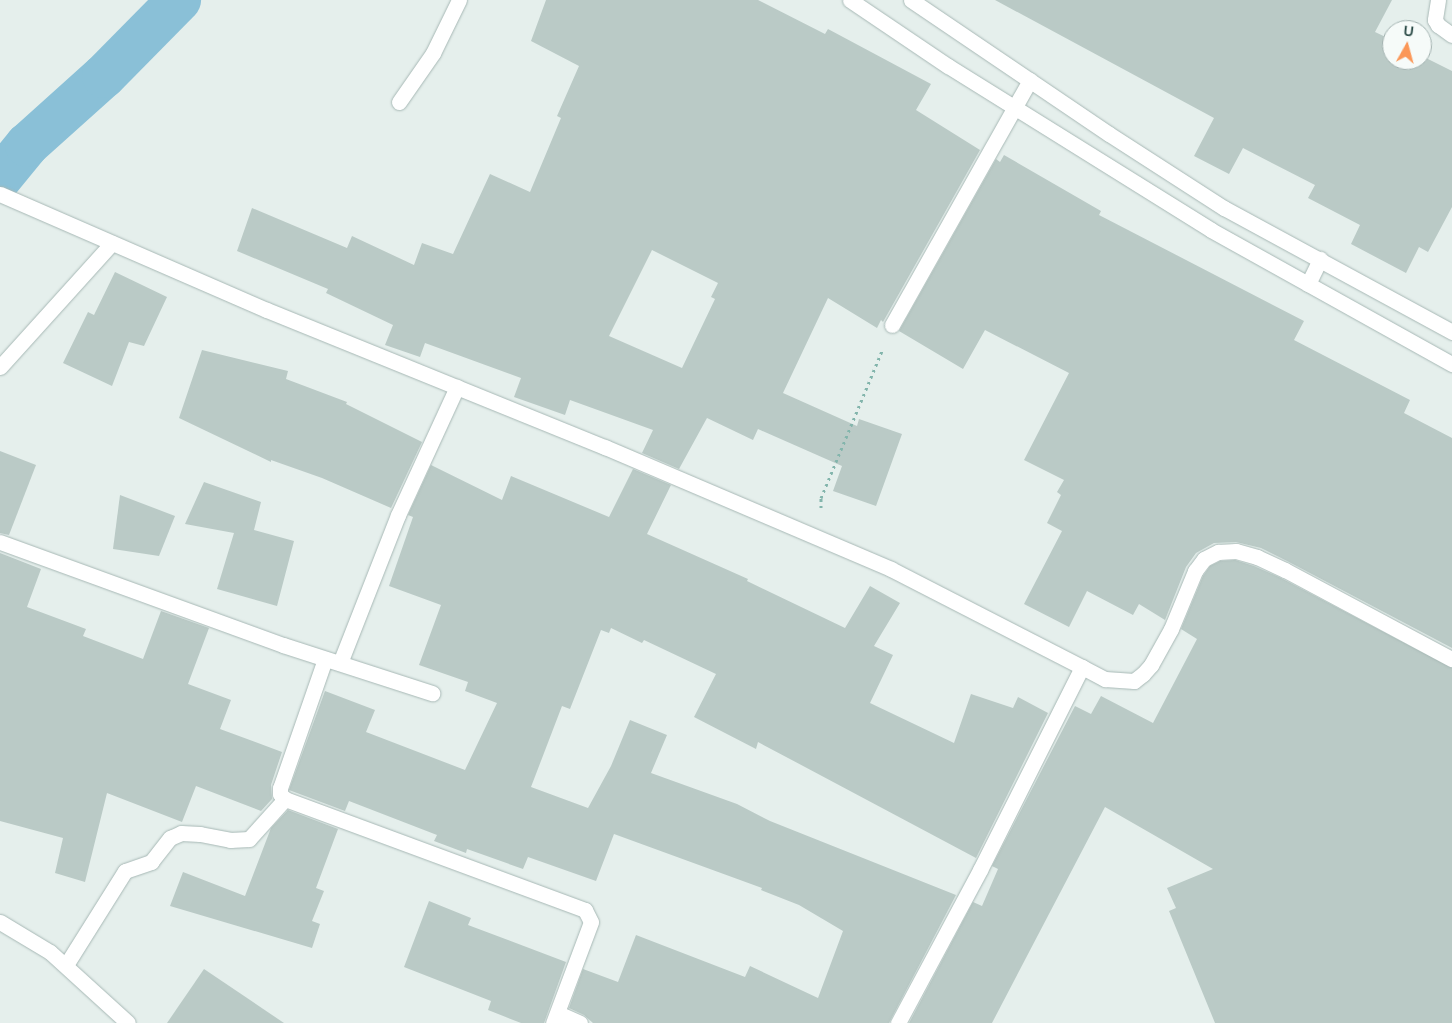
<!DOCTYPE html>
<style>
body{margin:0}
#map{position:relative;width:1452px;height:1023px;overflow:hidden;background:#e5efec;font-family:Mulish,sans-serif}
div>[style]{position:absolute}
.canal>*{height:44px;margin:-22px;padding:0 22px;transform-origin:22px;border-radius:22px;background:#8ac0d7}
.building>*{inset:0;background:#bacac6}
.path>*{height:3px;margin-top:-1.5px;transform-origin:0;background:repeating-linear-gradient(90deg,#83b5ac 0 2.5px,transparent 0 6.5px)}
.roads{filter:drop-shadow(0 0 1px #a7b8b5) drop-shadow(0 0 1px #a7b8b5)}
.street>*{height:15px;margin:-7.5px;padding:0 7.5px;transform-origin:7.5px;border-radius:7.5px;background:#fff}
.secondary>*{height:15px;margin:-7.5px;padding:0 7.5px;transform-origin:7.5px;border-radius:7.5px;background:#fff}
span{translate:-50% -50%;white-space:nowrap;text-align:center;line-height:1.15;-webkit-text-stroke:4px #f6fbf9;paint-order:stroke}
.north{position:absolute;left:1382px;top:20px;width:50px;height:50px;box-sizing:border-box;background:#f6fbf9;border:1px solid #a1b1af;border-radius:50%;rotate:7deg;font-size:14px;font-weight:700;line-height:20px;text-align:center;color:#22433f}
.north::after{content:'';display:block;margin:auto;width:18px;height:22px;background:#fb9757;clip-path:polygon(50% 0,100% 100%,50% 72%,0 100%)}
</style>
<div id="map">
<div class="canal">
<i style="left:0;top:178px;width:43px;rotate:-50.7deg"></i>
<i style="left:27px;top:145px;width:103px;rotate:-41.9deg"></i>
<i style="left:104px;top:76px;width:107px;rotate:-45.4deg"></i>
</div>
<div class="building">
<i style="clip-path:polygon(evenodd,546px 0,758px 0,825px 34px,828px 29px,931px 84px,916px 110px,980px 150px,883px 322px,881px 320px,877px 328px,828px 298px,783px 393px,857px 426px,859px 419px,902px 434px,876px 506px,833px 491px,842px 466px,758px 429px,753px 440px,707px 418px,679px 469px,642px 453px,653px 430px,570px 400px,565px 415px,514px 397px,521px 378px,425px 343px,420px 357px,385px 345px,393px 325px,326px 293px,328px 289px,237px 251px,252px 208px,347px 248px,352px 236px,414px 265px,422px 243px,453px 254px,490px 174px,530px 192px,561px 118px,557px 116px,579px 66px,531px 41px,546px 0,652px 250px,718px 283px,711px 297px,715px 299px,682px 368px,609px 336px,652px 250px)"></i>
<i style="clip-path:polygon(995px 0,1392px 0,1375px 32px,1392px 40px,1392px 60px,1422px 60px,1422px 56px,1452px 71px,1452px 207px,1428px 252px,1419px 247px,1406px 273px,1351px 244px,1360px 225px,1308px 198px,1315px 185px,1243px 148px,1229px 174px,1194px 156px,1214px 118px)"></i>
<i style="clip-path:polygon(1004px 155px,1101px 211px,1099px 215px,1304px 321px,1294px 340px,1410px 400px,1404px 413px,1452px 438px,1452px 648px,1289px 562px,1261px 548px,1236px 542px,1214px 543px,1196px 553px,1186px 567px,1165px 620px,1139px 604px,1133px 615px,1087px 591px,1069px 627px,1024px 604px,1062px 531px,1047px 523px,1061px 495px,1057px 492px,1064px 480px,1024px 460px,1069px 373px,985px 330px,963px 369px,899px 331px,996px 159px,1000px 162px)"></i>
<i style="clip-path:polygon(115px 272px,167px 297px,144px 346px,129px 342px,112px 386px,63px 363px,88px 312px,94px 315px)"></i>
<i style="clip-path:polygon(202px 350px,288px 371px,286px 379px,347px 402px,346px 404px,422px 442px,391px 508px,322px 478px,271px 460px,271px 462px,179px 418px)"></i>
<i style="clip-path:polygon(0 451px,36px 465px,9px 535px,0 533px)"></i>
<i style="clip-path:polygon(431px 465px,502px 500px,511px 476px,609px 517px,633px 469px,671px 485px,647px 534px,748px 579px,747px 581px,845px 628px,870px 586px,900px 603px,874px 646px,893px 655px,870px 703px,954px 743px,971px 694px,1013px 708px,1018px 697px,1048px 713px,976px 858px,758px 742px,756px 749px,694px 717px,716px 674px,644px 640px,642px 643px,611px 628px,609px 633px,601px 630px,570px 709px,562px 706px,531px 787px,588px 808px,611px 766px,630px 720px,667px 735px,651px 773px,737px 804px,770px 821px,956px 895px,889px 1023px,593px 1023px,584px 1015px,569px 1008px,583px 969px,618px 982px,636px 935px,745px 977px,750px 966px,818px 998px,843px 931px,799px 905px,761px 890px,762px 888px,614px 834px,596px 881px,528px 857px,523px 869px,467px 849px,466px 853px,434px 841px,437px 835px,349px 801px,345px 811px,289px 790px,325px 691px,375px 710px,366px 732px,465px 770px,497px 703px,465px 691px,468px 682px,419px 665px,441px 605px,389px 586px,413px 517px,408px 515px)"></i>
<i style="clip-path:polygon(204px 482px,261px 502px,254px 530px,294px 541px,277px 606px,217px 589px,234px 533px,185px 524px)"></i>
<i style="clip-path:polygon(120px 495px,175px 516px,159px 556px,113px 549px)"></i>
<i style="clip-path:polygon(0 553px,41px 569px,27px 607px,86px 629px,83px 636px,143px 659px,161px 611px,209px 628px,188px 684px,231px 700px,220px 729px,282px 752px,271px 785px,272px 799px,261px 811px,196px 786px,182px 822px,107px 793px,85px 882px,55px 873px,63px 838px,0 821px)"></i>
<i style="clip-path:polygon(1235px 560px,1254px 566px,1281px 578px,1452px 668px,1452px 1023px,1215px 1023px,1169px 911px,1176px 908px,1167px 888px,1213px 869px,1105px 807px,992px 1023px,909px 1023px,973px 902px,982px 906px,998px 869px,992px 866px,1075px 706px,1091px 714px,1101px 696px,1153px 723px,1197px 639px,1181px 629px,1203px 576px,1210px 566px,1220px 561px)"></i>
<i style="clip-path:polygon(288px 810px,338px 829px,316px 888px,324px 891px,312px 921px,320px 924px,312px 948px,170px 906px,183px 872px,245px 896px,271px 828px)"></i>
<i style="clip-path:polygon(429px 901px,471px 918px,468px 925px,566px 962px,544px 1023px,521px 1023px,488px 1010px,491px 1001px,404px 967px)"></i>
<i style="clip-path:polygon(204px 969px,284px 1023px,167px 1023px)"></i>
</div>
<div class="path">
<i style="left:821px;top:508px;width:10px;rotate:-90deg"></i>
<i style="left:821px;top:498px;width:159px;rotate:-67.5deg"></i>
</div>
<div class="roads">
<div class="street">
<i style="left:1438px;top:0;width:20px;rotate:99deg"></i>
<i style="left:1435px;top:20px;width:6px;rotate:59deg"></i>
<i style="left:1438px;top:25px;width:17px;rotate:36deg"></i>
<i style="left:399px;top:102px;width:60px;rotate:-55.2deg"></i>
<i style="left:433px;top:53px;width:59px;rotate:-63.9deg"></i>
<i style="left:0;top:194px;width:291px;rotate:23.5deg"></i>
<i style="left:267px;top:310px;width:365px;rotate:22.1deg"></i>
<i style="left:605px;top:447px;width:311px;rotate:23.1deg"></i>
<i style="left:891px;top:569px;width:215px;rotate:27.2deg"></i>
<i style="left:1082px;top:667px;width:227px;rotate:116.7deg"></i>
<i style="left:980px;top:870px;width:174px;rotate:118.2deg"></i>
<i style="left:1308px;top:284px;width:28px;rotate:-64deg"></i>
<i style="left:892px;top:325px;width:281px;rotate:-60.6deg"></i>
<i style="left:0;top:367px;width:167px;rotate:-47.9deg"></i>
<i style="left:0;top:542px;width:301px;rotate:20deg"></i>
<i style="left:283px;top:645px;width:157px;rotate:17.9deg"></i>
<i style="left:325px;top:659px;width:137px;rotate:109.2deg"></i>
<i style="left:280px;top:788px;width:6px;rotate:90deg"></i>
<i style="left:280px;top:794px;width:7px;rotate:45deg"></i>
<i style="left:285px;top:799px;width:320px;rotate:20.3deg"></i>
<i style="left:585px;top:910px;width:13px;rotate:63deg"></i>
<i style="left:591px;top:922px;width:108px;rotate:110.6deg"></i>
<i style="left:340px;top:663px;width:159px;rotate:-68.6deg"></i>
<i style="left:398px;top:515px;width:141px;rotate:-65.3deg"></i>
<i style="left:1082px;top:667px;width:26px;rotate:28deg"></i>
<i style="left:1105px;top:679px;width:29px;rotate:4deg"></i>
<i style="left:1134px;top:681px;width:11px;rotate:-38deg"></i>
<i style="left:1143px;top:674px;width:12px;rotate:-48deg"></i>
<i style="left:1151px;top:665px;width:41px;rotate:-60.9deg"></i>
<i style="left:1171px;top:629px;width:63px;rotate:-67.5deg"></i>
<i style="left:1195px;top:571px;width:15px;rotate:-53deg"></i>
<i style="left:1204px;top:559px;width:16px;rotate:-27deg"></i>
<i style="left:1218px;top:552px;width:18px;rotate:-3deg"></i>
<i style="left:1236px;top:551px;width:22px;rotate:16deg"></i>
<i style="left:1257px;top:557px;width:31px;rotate:25deg"></i>
<i style="left:1285px;top:570px;width:189px;rotate:28.1deg"></i>
<i style="left:0;top:922px;width:58px;rotate:31deg"></i>
<i style="left:50px;top:952px;width:105px;rotate:42.3deg"></i>
<i style="left:66px;top:965px;width:111px;rotate:-57.9deg"></i>
<i style="left:125px;top:871px;width:28px;rotate:-19deg"></i>
<i style="left:151px;top:862px;width:31px;rotate:-52deg"></i>
<i style="left:170px;top:838px;width:12px;rotate:-24deg"></i>
<i style="left:181px;top:833px;width:19px;rotate:3deg"></i>
<i style="left:200px;top:834px;width:31px;rotate:11deg"></i>
<i style="left:230px;top:840px;width:19px;rotate:-3deg"></i>
<i style="left:249px;top:839px;width:54px;rotate:-48deg"></i>
<i style="left:558px;top:1013px;width:24px;rotate:24deg"></i>
</div>
<div class="secondary">
<i style="left:850px;top:0;width:118px;rotate:34deg"></i>
<i style="left:948px;top:66px;width:310px;rotate:31.9deg"></i>
<i style="left:1211px;top:230px;width:276px;rotate:29.1deg"></i>
<i style="left:911px;top:0;width:239px;rotate:34.1deg"></i>
<i style="left:1109px;top:134px;width:137px;rotate:32.8deg"></i>
<i style="left:1224px;top:208px;width:260px;rotate:28.5deg"></i>
</div>
</div>
<div class="north">U</div>
</div>
